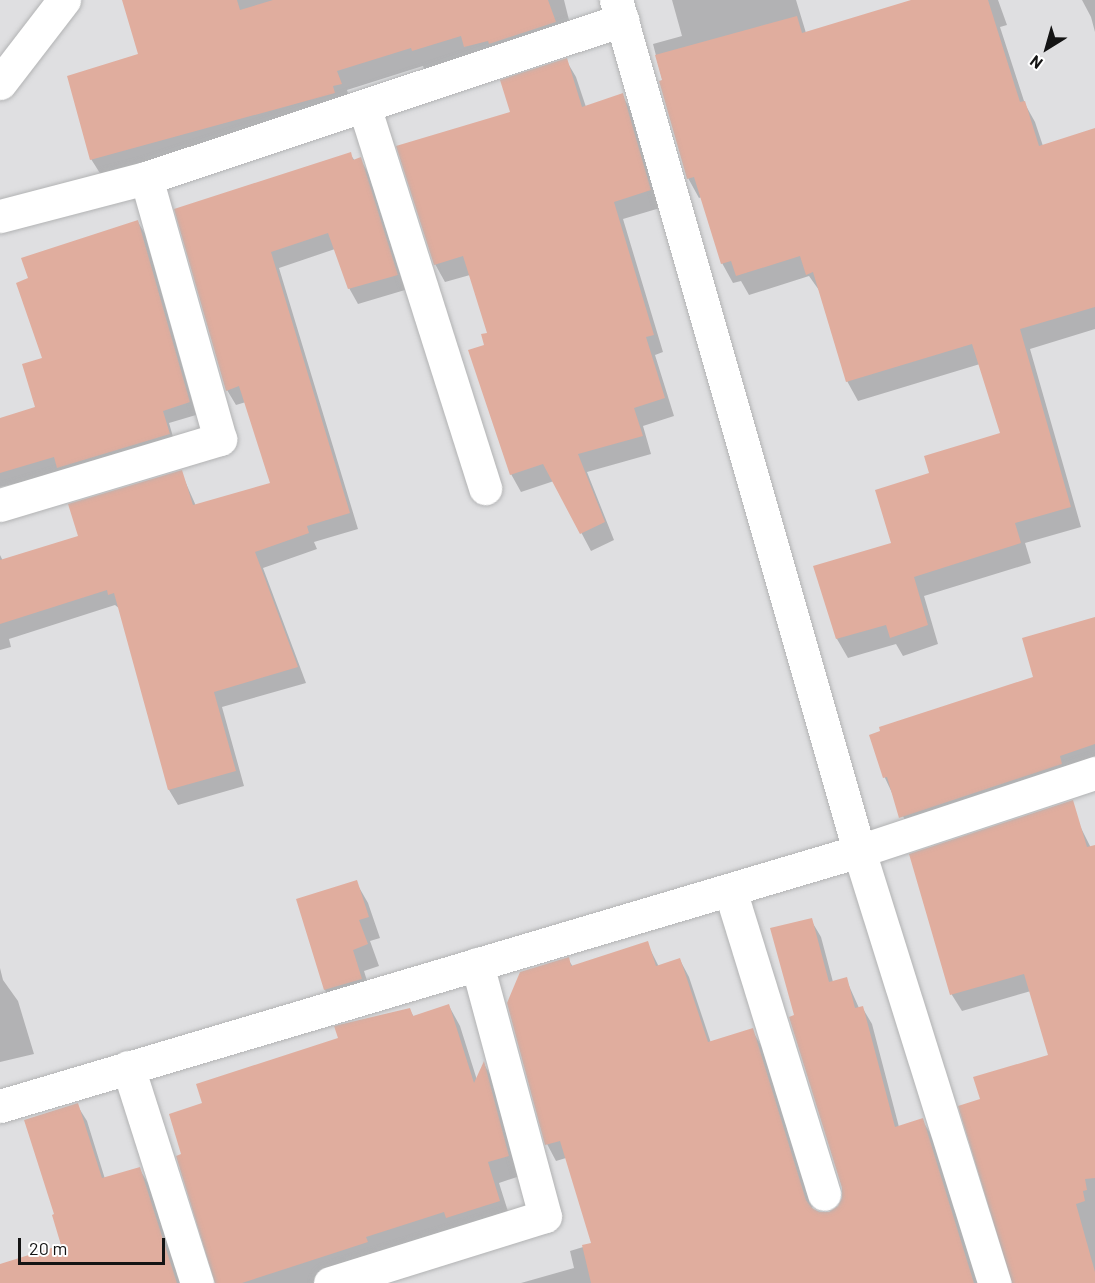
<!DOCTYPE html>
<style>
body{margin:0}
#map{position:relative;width:1095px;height:1283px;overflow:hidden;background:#dfdfe1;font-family:Barlow,sans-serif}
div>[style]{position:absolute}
.shadow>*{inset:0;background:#0003}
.building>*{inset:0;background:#e0ad9e}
.roads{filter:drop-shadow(0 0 2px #b2b3b4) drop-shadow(0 0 2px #b2b3b4)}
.minor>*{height:33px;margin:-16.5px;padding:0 16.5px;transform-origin:16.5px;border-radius:16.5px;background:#fff}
span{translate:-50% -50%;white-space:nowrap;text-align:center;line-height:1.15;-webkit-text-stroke:4.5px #fff;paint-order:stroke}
.north{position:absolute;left:1017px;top:18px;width:60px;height:60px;-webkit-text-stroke:4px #fff;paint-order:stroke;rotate:217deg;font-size:16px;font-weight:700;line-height:24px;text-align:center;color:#141414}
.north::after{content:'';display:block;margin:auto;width:21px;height:27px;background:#141414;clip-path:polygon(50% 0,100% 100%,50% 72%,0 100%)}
.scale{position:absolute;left:18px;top:1238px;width:147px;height:27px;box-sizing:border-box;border:3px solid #141414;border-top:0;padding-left:8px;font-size:18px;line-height:21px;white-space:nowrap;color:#141414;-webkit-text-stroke:4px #fff;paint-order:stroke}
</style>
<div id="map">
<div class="shadow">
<i style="clip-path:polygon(124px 0,564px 0,571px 28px,424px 69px,423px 66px,347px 90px,351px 103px,103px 178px,91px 159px,139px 55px)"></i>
<i style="clip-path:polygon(672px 0,796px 0,806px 33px,916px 0,998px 0,1007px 25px,1000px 27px,1025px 104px,1035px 122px,1043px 146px,1095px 130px,1095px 329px,1030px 349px,1081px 527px,1025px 543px,1031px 563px,924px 596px,938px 644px,903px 656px,896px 644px,848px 658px,837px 639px,815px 567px,893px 544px,931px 474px,1002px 434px,980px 364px,858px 401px,847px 381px,821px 293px,809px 276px,749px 295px,741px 281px,733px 283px,722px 263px,702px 197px,699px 198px,688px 178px,653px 44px,682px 36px)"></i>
<i style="clip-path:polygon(1082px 0,1095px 0,1095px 32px,1091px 17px)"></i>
<i style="clip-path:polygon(566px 60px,576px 77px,586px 107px,622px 95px,632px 112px,660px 208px,623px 219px,663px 352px,655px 355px,674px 416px,643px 426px,651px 454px,587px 472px,614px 540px,591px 551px,554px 481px,521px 492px,511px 474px,486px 346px,488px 334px,470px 275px,445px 282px,435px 264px,512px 113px)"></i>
<i style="clip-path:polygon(350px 154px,355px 161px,360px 159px,369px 174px,405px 290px,358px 304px,349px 288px,335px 249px,279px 268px,358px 529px,314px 542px,317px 549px,263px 568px,306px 683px,222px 707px,244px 786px,178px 805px,169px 790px,120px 609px,115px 605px,9px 639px,11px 647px,0 650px,0 555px,3px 561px,80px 537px,181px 472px,196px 506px,272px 484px,246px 402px,236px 405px,227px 390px,176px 210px)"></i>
<i style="clip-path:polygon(138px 222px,145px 234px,196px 415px,169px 423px,176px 447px,0 487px,0 420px,37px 408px,44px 359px)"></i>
<i style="clip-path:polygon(1095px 618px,1095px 769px,910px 831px,885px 778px,871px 736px,1035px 678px)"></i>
<i style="clip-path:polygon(1079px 824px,1091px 848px,1095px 848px,1095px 1283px,1014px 1283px,982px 1100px,1050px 1056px,1031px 991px,962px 1011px,952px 995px,916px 873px)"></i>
<i style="clip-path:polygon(356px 882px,368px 903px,380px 938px,370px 941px,379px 966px,364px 971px,373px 1000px,337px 1011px,325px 990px,298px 900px)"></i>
<i style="clip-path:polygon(811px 920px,821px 937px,833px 982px,846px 979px,859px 1008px,862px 1007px,872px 1024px,899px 1127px,922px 1120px,932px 1136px,978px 1283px,521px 1283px,574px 1268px,570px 1251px,593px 1244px,566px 1158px,556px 1161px,547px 1144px,568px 959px,573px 967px,647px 943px,659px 967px,680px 960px,689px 977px,711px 1043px,752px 1030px,762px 1047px,813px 1210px,829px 1214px,839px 1207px,844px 1198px,843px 1188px,796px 1016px)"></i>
<i style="clip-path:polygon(0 968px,3px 980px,18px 1001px,34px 1054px,0 1062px)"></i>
<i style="clip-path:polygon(449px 1006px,460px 1026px,477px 1080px,484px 1064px,495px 1083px,520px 1176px,499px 1183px,511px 1221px,315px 1283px,217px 1283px,183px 1155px,204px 1104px,340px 1039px,409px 1009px,414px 1017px)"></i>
<i style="clip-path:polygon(77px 1105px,87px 1121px,105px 1179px,139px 1168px,149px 1185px,182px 1283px,25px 1283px,63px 1246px)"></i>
</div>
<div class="building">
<i style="clip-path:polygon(122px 0,237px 0,240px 10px,273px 0,548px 0,556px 22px,489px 44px,488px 41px,464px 47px,461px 36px,412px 51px,411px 48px,337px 71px,342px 84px,333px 86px,335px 93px,90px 160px,67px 76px,138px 54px)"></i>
<i style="clip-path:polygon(911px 0,988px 0,1020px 102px,1025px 101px,1039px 146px,1095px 128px,1095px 307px,1020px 329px,1071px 507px,1015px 523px,1021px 543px,914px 577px,928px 625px,890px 638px,886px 625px,836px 639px,813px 566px,891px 543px,875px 490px,929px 473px,924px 456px,1000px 433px,972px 344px,846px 382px,813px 272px,806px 275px,800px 256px,736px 276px,731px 261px,721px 264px,694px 177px,687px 179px,659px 81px,662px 80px,655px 55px,797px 16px,802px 33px)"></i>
<i style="clip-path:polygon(567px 58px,582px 107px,623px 93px,651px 190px,614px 202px,654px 335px,646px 337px,665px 398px,634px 408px,643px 436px,578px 454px,605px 522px,580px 534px,543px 464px,510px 475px,468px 350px,484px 345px,481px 334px,487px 333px,463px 256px,434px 265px,396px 146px,510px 112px,500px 80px)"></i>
<i style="clip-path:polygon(351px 152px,353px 160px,361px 157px,398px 275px,348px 289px,328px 233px,271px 252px,350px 513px,307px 526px,309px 533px,255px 552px,298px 667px,214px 692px,236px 771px,168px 790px,114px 593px,108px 595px,107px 590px,0 624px,0 560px,78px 536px,68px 504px,182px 470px,193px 505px,270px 483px,239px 386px,226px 391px,174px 209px)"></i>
<i style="clip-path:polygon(138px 220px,190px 402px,163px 411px,170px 434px,57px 468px,54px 457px,0 473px,0 418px,35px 407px,22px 364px,42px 358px,16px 283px,28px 278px,21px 258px)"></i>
<i style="clip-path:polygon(1095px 617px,1095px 744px,1060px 756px,1062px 764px,899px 818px,887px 777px,883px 778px,869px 735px,880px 731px,879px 727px,1033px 677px,1022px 638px)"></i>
<i style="clip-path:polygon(1073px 800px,1087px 847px,1095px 845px,1095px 1178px,1085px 1179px,1087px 1190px,1083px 1191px,1085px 1201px,1076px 1204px,1095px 1272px,1095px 1283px,1012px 1283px,958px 1106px,980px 1099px,973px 1077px,1048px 1055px,1024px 974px,950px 995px,909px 854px)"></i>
<i style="clip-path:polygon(357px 880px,369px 917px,359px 920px,368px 944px,353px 950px,362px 979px,324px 990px,296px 899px)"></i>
<i style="clip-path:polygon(812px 918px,829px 982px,847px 977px,855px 1008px,863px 1006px,895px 1127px,923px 1118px,974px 1283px,591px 1283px,582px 1245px,591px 1243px,560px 1141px,545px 1145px,507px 1003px,520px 972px,569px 957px,571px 966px,648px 941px,656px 966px,680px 958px,708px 1042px,753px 1028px,806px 1200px,812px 1208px,819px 1212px,829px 1212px,838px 1206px,842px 1198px,842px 1188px,789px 1017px,794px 1015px,770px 928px)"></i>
<i style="clip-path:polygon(449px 1004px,474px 1083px,484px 1061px,509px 1156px,488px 1162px,500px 1201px,446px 1218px,444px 1212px,366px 1237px,368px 1242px,242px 1283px,215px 1283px,176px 1156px,181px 1154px,169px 1114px,202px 1103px,196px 1084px,338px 1038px,334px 1026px,410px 1008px,413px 1016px)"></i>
<i style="clip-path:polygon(78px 1103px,102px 1178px,140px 1167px,177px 1283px,0 1283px,0 1264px,61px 1245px,52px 1215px,54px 1214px,24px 1120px)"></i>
</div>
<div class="roads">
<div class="minor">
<i style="left:616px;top:0;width:885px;rotate:74.06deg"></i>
<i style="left:859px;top:851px;width:453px;rotate:72.6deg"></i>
<i style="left:0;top:83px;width:105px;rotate:-52.4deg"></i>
<i style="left:364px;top:106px;width:401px;rotate:72.4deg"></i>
<i style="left:0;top:216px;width:151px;rotate:-14.6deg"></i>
<i style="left:146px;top:178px;width:502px;rotate:-18.36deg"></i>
<i style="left:0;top:505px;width:230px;rotate:-16.7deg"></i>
<i style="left:220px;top:439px;width:271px;rotate:-105.8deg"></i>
<i style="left:730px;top:890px;width:318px;rotate:72.8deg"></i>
<i style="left:128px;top:1067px;width:227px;rotate:72.3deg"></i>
<i style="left:0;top:1106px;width:896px;rotate:-16.53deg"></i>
<i style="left:859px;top:851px;width:249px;rotate:-18.3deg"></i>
<i style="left:330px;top:1283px;width:225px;rotate:-17.3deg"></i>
<i style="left:545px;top:1216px;width:261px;rotate:-105.1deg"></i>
</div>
</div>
<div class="north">N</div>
<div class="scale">20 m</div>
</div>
